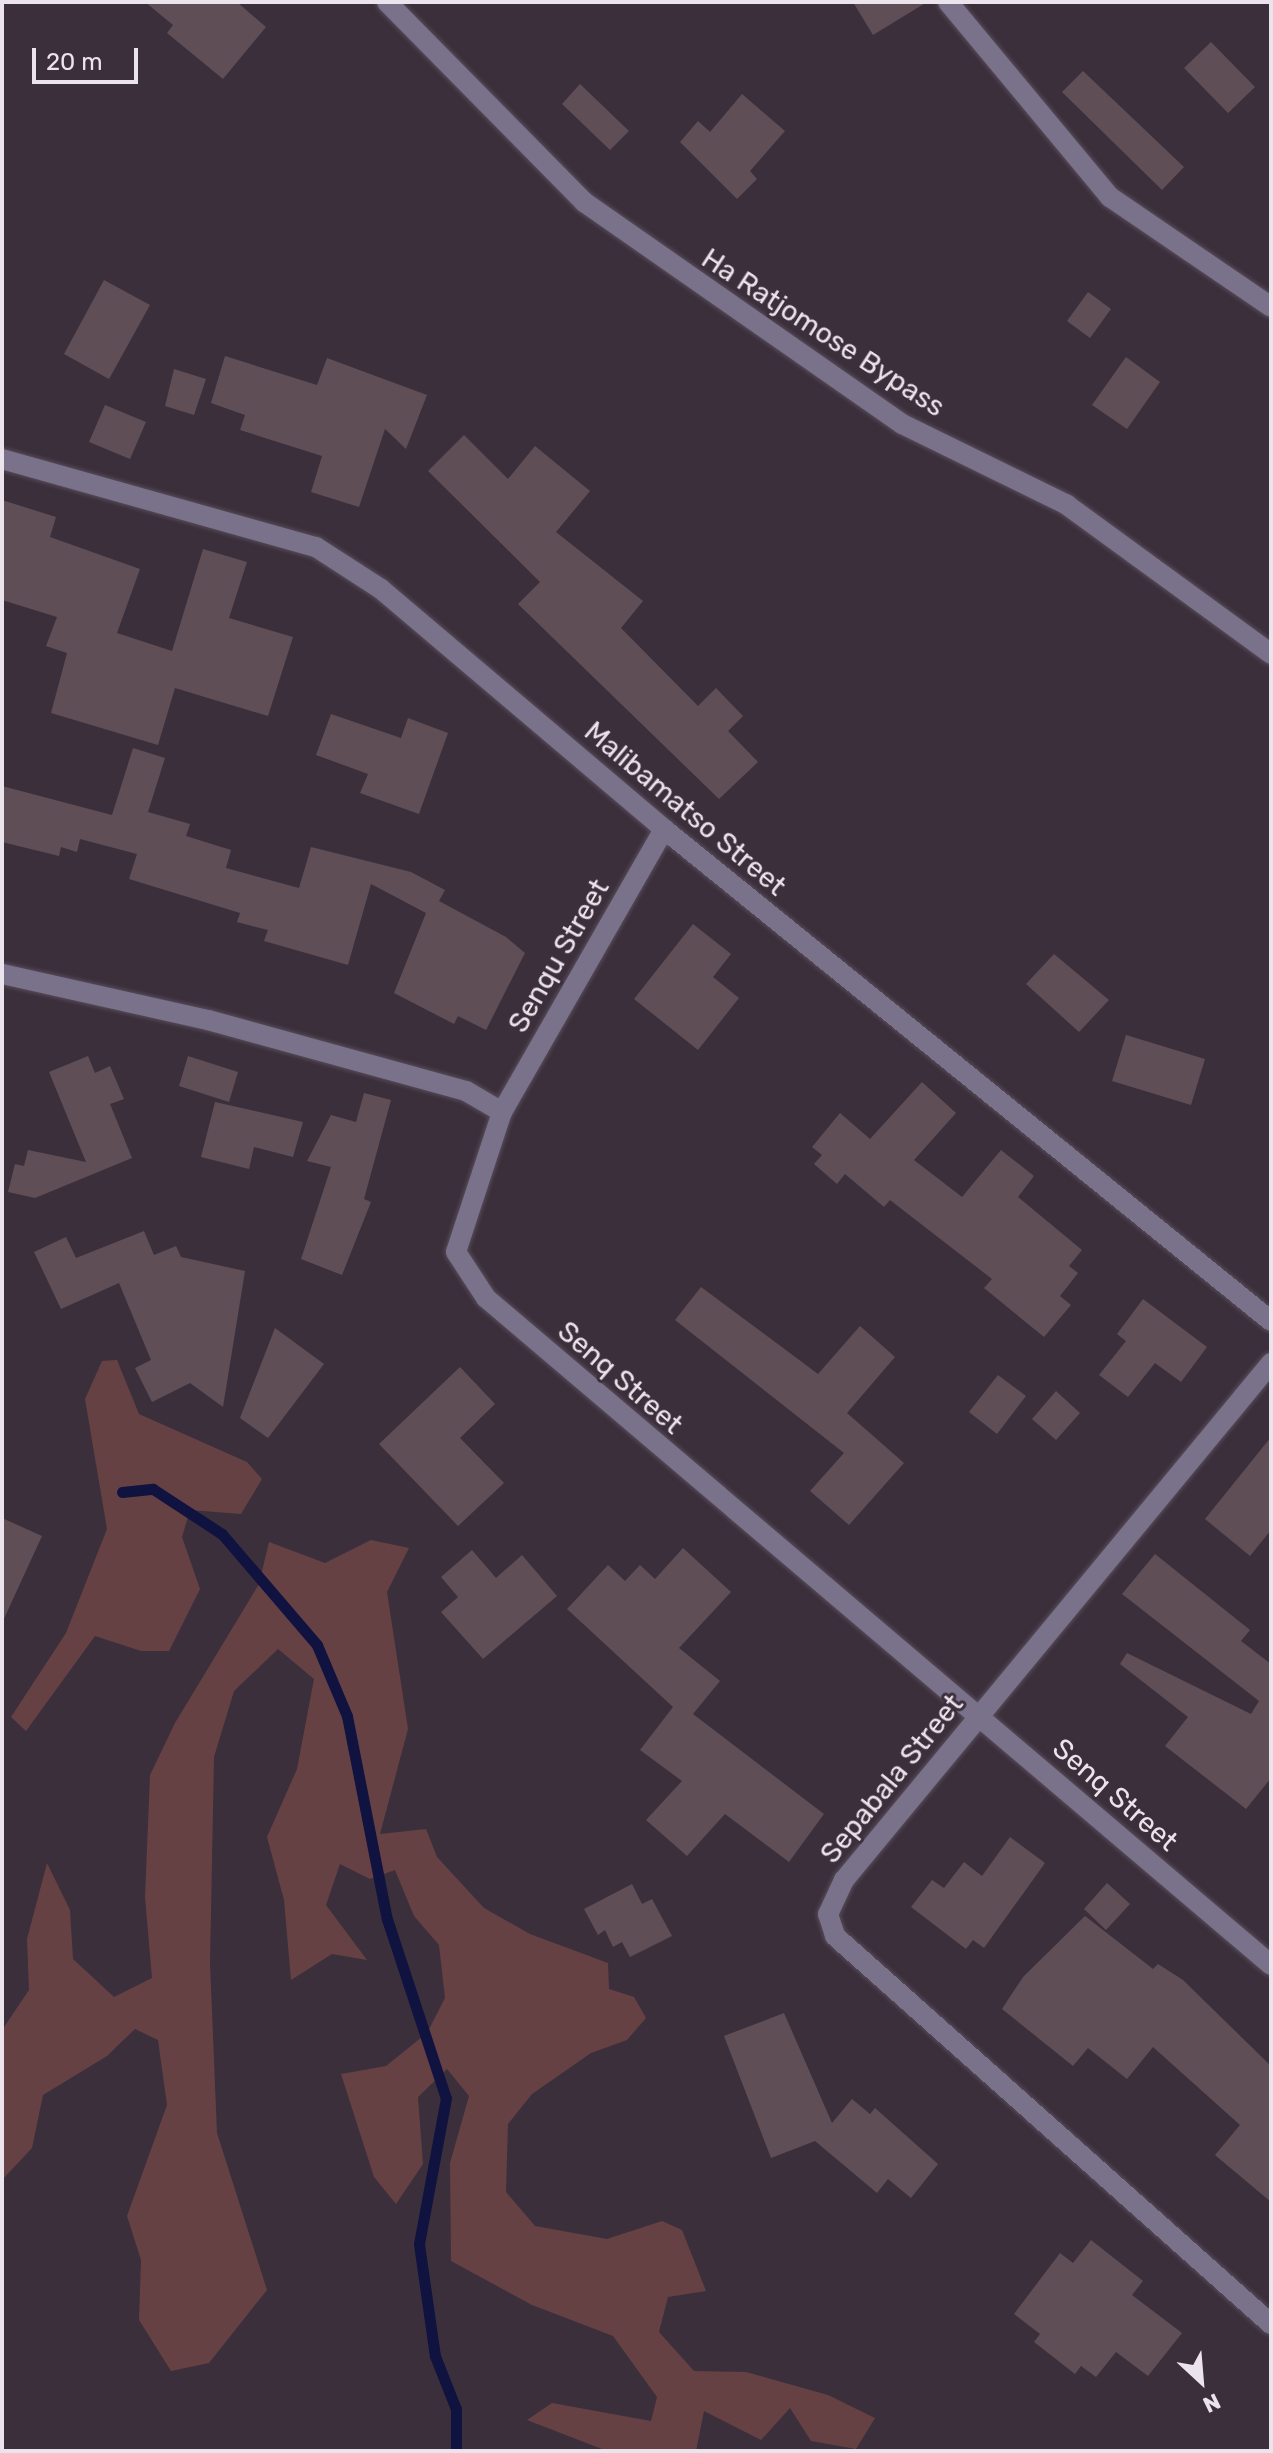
<!DOCTYPE html>
<style>
body{margin:0}
#map{position:relative;width:1273px;height:2453px;overflow:hidden;background:#3b2f3c;font-family:Rubik,sans-serif}
div>[style]{position:absolute}
.green>*{inset:0;background:#664144}
.stream>*{height:11px;margin:-5.5px;padding:0 5.5px;transform-origin:5.5px;border-radius:5.5px;background:#10123f}
.building>*{inset:0;background:#604e56}
.roads{filter:drop-shadow(0 0 2px #574c58) drop-shadow(0 0 2px #574c58)}
.minor>*{height:20px;margin:-10px;padding:0 10px;transform-origin:10px;border-radius:10px;background:#79728a}
span{translate:-50% -50%;white-space:nowrap;text-align:center;line-height:1.15;-webkit-text-stroke:6px #3b2f3c;paint-order:stroke}
.street-label{font-size:28px;color:#ece4ec}
.frame{position:absolute;inset:0;border:4px solid #ece4ec;pointer-events:none}
.north{position:absolute;left:1161px;top:2341px;width:80px;height:80px;-webkit-text-stroke:6px #3b2f3c;paint-order:stroke;rotate:154deg;font-size:22px;font-weight:700;line-height:32px;text-align:center;color:#ece4ec}
.north::after{content:'';display:block;margin:auto;width:28px;height:36px;background:#ece4ec;clip-path:polygon(50% 0,100% 100%,50% 72%,0 100%)}
.scale{position:absolute;left:32px;top:48px;width:106px;height:36px;box-sizing:border-box;border:4px solid #ece4ec;border-top:0;padding-left:10px;font-size:24px;line-height:28px;white-space:nowrap;color:#ece4ec;-webkit-text-stroke:6px #3b2f3c;paint-order:stroke}
</style>
<div id="map">
<div class="green">
<i style="clip-path:polygon(117px 1360px,139px 1414px,247px 1462px,262px 1479px,241px 1514px,190px 1510px,182px 1537px,200px 1589px,169px 1651px,141px 1651px,95px 1636px,26px 1731px,11px 1717px,66px 1633px,107px 1529px,85px 1399px,102px 1361px)"></i>
<i style="clip-path:polygon(371px 1540px,409px 1548px,387px 1592px,408px 1729px,380px 1834px,426px 1829px,437px 1857px,484px 1908px,530px 1934px,608px 1963px,609px 1989px,634px 1997px,646px 2018px,627px 2040px,591px 2053px,532px 2094px,508px 2124px,506px 2192px,535px 2226px,607px 2239px,662px 2221px,682px 2230px,706px 2291px,668px 2297px,659px 2332px,694px 2371px,746px 2372px,828px 2395px,875px 2418px,856px 2449px,811px 2441px,790px 2408px,761px 2440px,704px 2411px,696px 2451px,607px 2451px,527px 2420px,552px 2403px,651px 2421px,657px 2397px,613px 2336px,532px 2305px,451px 2261px,450px 2163px,469px 2096px,447px 2069px,418px 2097px,423px 2164px,396px 2204px,374px 2177px,341px 2074px,386px 2066px,427px 2033px,445px 1998px,439px 1945px,414px 1916px,395px 1870px,370px 1879px,340px 1864px,326px 1905px,367px 1960px,332px 1954px,291px 1980px,284px 1900px,267px 1837px,297px 1769px,314px 1679px,278px 1649px,234px 1691px,214px 1757px,210px 1963px,217px 2133px,267px 2290px,209px 2363px,171px 2371px,139px 2320px,141px 2260px,127px 2216px,167px 2105px,158px 2040px,135px 2029px,107px 2056px,43px 2095px,32px 2148px,2px 2180px,2px 2030px,29px 1990px,27px 1939px,47px 1863px,70px 1910px,73px 1959px,114px 1997px,152px 1978px,145px 1897px,150px 1775px,175px 1723px,259px 1584px,269px 1542px,325px 1563px)"></i>
</div>
<div class="stream">
<i style="left:122px;top:1492px;width:31px;rotate:-6deg"></i>
<i style="left:153px;top:1489px;width:82px;rotate:33.1deg"></i>
<i style="left:222px;top:1534px;width:146px;rotate:49.4deg"></i>
<i style="left:317px;top:1645px;width:77px;rotate:67.1deg"></i>
<i style="left:347px;top:1716px;width:207px;rotate:78.9deg"></i>
<i style="left:387px;top:1919px;width:188px;rotate:71.8deg"></i>
<i style="left:446px;top:2098px;width:148px;rotate:100.5deg"></i>
<i style="left:419px;top:2244px;width:113px;rotate:81.9deg"></i>
<i style="left:435px;top:2356px;width:57px;rotate:68.4deg"></i>
<i style="left:456px;top:2409px;width:42px;rotate:90deg"></i>
</div>
<div class="building">
<i style="clip-path:polygon(145px 2px,237px 2px,266px 27px,223px 79px,167px 33px,173px 25px)"></i>
<i style="clip-path:polygon(853px 2px,927px 2px,873px 35px)"></i>
<i style="clip-path:polygon(1211px 42px,1255px 87px,1228px 113px,1184px 68px)"></i>
<i style="clip-path:polygon(1083px 71px,1184px 167px,1162px 190px,1062px 92px)"></i>
<i style="clip-path:polygon(580px 84px,629px 131px,610px 150px,562px 104px)"></i>
<i style="clip-path:polygon(742px 94px,785px 131px,750px 171px,757px 179px,737px 199px,680px 142px,698px 121px,710px 132px)"></i>
<i style="clip-path:polygon(104px 280px,150px 305px,109px 379px,64px 354px)"></i>
<i style="clip-path:polygon(1088px 292px,1111px 309px,1090px 338px,1067px 321px)"></i>
<i style="clip-path:polygon(225px 356px,317px 385px,327px 358px,427px 395px,406px 449px,385px 429px,359px 507px,311px 492px,322px 456px,240px 430px,245px 415px,211px 403px)"></i>
<i style="clip-path:polygon(1126px 357px,1160px 382px,1127px 429px,1092px 405px)"></i>
<i style="clip-path:polygon(174px 369px,206px 379px,194px 415px,165px 406px)"></i>
<i style="clip-path:polygon(105px 405px,146px 422px,130px 459px,89px 442px)"></i>
<i style="clip-path:polygon(464px 435px,508px 479px,535px 446px,590px 491px,556px 532px,643px 601px,621px 628px,698px 706px,716px 688px,743px 716px,728px 731px,758px 762px,719px 799px,518px 604px,540px 582px,428px 471px)"></i>
<i style="clip-path:polygon(2px 500px,56px 517px,50px 537px,140px 569px,117px 633px,172px 651px,203px 549px,247px 562px,229px 618px,293px 637px,268px 716px,175px 688px,158px 745px,51px 713px,67px 653px,46px 646px,57px 617px,2px 600px)"></i>
<i style="clip-path:polygon(331px 714px,401px 738px,408px 718px,448px 733px,419px 814px,360px 793px,368px 774px,316px 755px)"></i>
<i style="clip-path:polygon(133px 748px,165px 758px,148px 812px,190px 824px,186px 836px,231px 850px,226px 868px,299px 888px,311px 847px,411px 872px,445px 890px,439px 901px,506px 937px,525px 953px,486px 1030px,458px 1016px,454px 1024px,394px 993px,426px 913px,371px 884px,348px 965px,264px 941px,268px 930px,237px 922px,240px 913px,129px 879px,137px 854px,80px 839px,77px 852px,61px 847px,59px 856px,2px 842px,2px 786px,112px 815px)"></i>
<i style="clip-path:polygon(693px 924px,731px 954px,713px 977px,739px 998px,698px 1050px,634px 999px)"></i>
<i style="clip-path:polygon(1054px 954px,1109px 1000px,1079px 1032px,1026px 984px)"></i>
<i style="clip-path:polygon(1126px 1035px,1205px 1059px,1191px 1105px,1112px 1081px)"></i>
<i style="clip-path:polygon(88px 1056px,95px 1073px,110px 1066px,124px 1099px,110px 1104px,132px 1158px,35px 1198px,8px 1192px,15px 1164px,24px 1166px,28px 1150px,86px 1162px,49px 1072px)"></i>
<i style="clip-path:polygon(188px 1056px,238px 1072px,229px 1102px,179px 1086px)"></i>
<i style="clip-path:polygon(922px 1082px,956px 1113px,914px 1160px,962px 1197px,1001px 1150px,1034px 1176px,1018px 1197px,1082px 1250px,1069px 1266px,1078px 1273px,1060px 1296px,1071px 1305px,1044px 1337px,984px 1288px,992px 1279px,890px 1200px,884px 1207px,845px 1174px,837px 1184px,814px 1164px,822px 1155px,812px 1147px,840px 1113px,870px 1139px)"></i>
<i style="clip-path:polygon(364px 1093px,391px 1100px,364px 1199px,371px 1202px,342px 1275px,301px 1259px,331px 1167px,307px 1161px,331px 1115px,356px 1122px)"></i>
<i style="clip-path:polygon(215px 1102px,303px 1122px,293px 1157px,254px 1147px,249px 1169px,201px 1157px)"></i>
<i style="clip-path:polygon(144px 1231px,154px 1255px,176px 1246px,181px 1257px,245px 1271px,223px 1407px,190px 1383px,152px 1402px,135px 1368px,151px 1360px,119px 1283px,61px 1309px,34px 1252px,66px 1237px,76px 1258px)"></i>
<i style="clip-path:polygon(701px 1287px,818px 1374px,860px 1326px,895px 1357px,847px 1413px,904px 1463px,849px 1525px,810px 1491px,844px 1453px,675px 1320px)"></i>
<i style="clip-path:polygon(1143px 1299px,1207px 1347px,1181px 1382px,1155px 1363px,1128px 1397px,1099px 1375px,1126px 1341px,1117px 1334px)"></i>
<i style="clip-path:polygon(275px 1328px,324px 1364px,268px 1438px,240px 1418px)"></i>
<i style="clip-path:polygon(460px 1367px,495px 1404px,460px 1438px,504px 1483px,458px 1526px,379px 1444px)"></i>
<i style="clip-path:polygon(998px 1375px,1026px 1396px,997px 1434px,969px 1412px)"></i>
<i style="clip-path:polygon(1056px 1391px,1080px 1413px,1056px 1440px,1032px 1419px)"></i>
<i style="clip-path:polygon(1271px 1437px,1271px 1530px,1250px 1556px,1205px 1519px)"></i>
<i style="clip-path:polygon(2px 1518px,42px 1536px,2px 1623px)"></i>
<i style="clip-path:polygon(683px 1548px,731px 1592px,679px 1648px,720px 1681px,693px 1714px,824px 1814px,789px 1862px,725px 1814px,687px 1856px,646px 1820px,682px 1781px,640px 1750px,673px 1707px,567px 1609px,608px 1565px,625px 1581px,640px 1565px,655px 1579px)"></i>
<i style="clip-path:polygon(472px 1550px,496px 1578px,522px 1555px,557px 1596px,483px 1659px,441px 1612px,458px 1597px,441px 1577px)"></i>
<i style="clip-path:polygon(1155px 1554px,1250px 1630px,1241px 1641px,1271px 1664px,1271px 1778px,1246px 1809px,1165px 1746px,1188px 1717px,1120px 1664px,1127px 1653px,1251px 1714px,1259px 1701px,1122px 1594px)"></i>
<i style="clip-path:polygon(1010px 1837px,1045px 1863px,984px 1948px,973px 1940px,966px 1949px,911px 1907px,932px 1880px,944px 1888px,964px 1862px,982px 1876px)"></i>
<i style="clip-path:polygon(1107px 1883px,1130px 1904px,1106px 1930px,1084px 1909px)"></i>
<i style="clip-path:polygon(632px 1884px,642px 1904px,652px 1899px,672px 1936px,630px 1957px,622px 1942px,613px 1947px,605px 1930px,598px 1935px,584px 1909px)"></i>
<i style="clip-path:polygon(1085px 1916px,1153px 1969px,1158px 1964px,1183px 1980px,1271px 2066px,1271px 2202px,1215px 2155px,1240px 2125px,1153px 2047px,1127px 2079px,1088px 2048px,1073px 2066px,1002px 2009px,1023px 1977px)"></i>
<i style="clip-path:polygon(784px 2013px,832px 2123px,852px 2099px,870px 2114px,875px 2108px,938px 2164px,911px 2198px,888px 2179px,877px 2193px,815px 2141px,771px 2158px,724px 2036px)"></i>
<i style="clip-path:polygon(1091px 2240px,1143px 2281px,1132px 2295px,1182px 2333px,1148px 2376px,1116px 2352px,1096px 2377px,1081px 2366px,1075px 2374px,1034px 2342px,1040px 2334px,1014px 2314px,1060px 2253px,1073px 2263px)"></i>
</div>
<div class="roads">
<div class="minor">
<i style="left:387px;top:2px;width:281px;rotate:45.4deg"></i>
<i style="left:584px;top:202px;width:388px;rotate:34.9deg"></i>
<i style="left:902px;top:424px;width:184px;rotate:26.1deg"></i>
<i style="left:1067px;top:505px;width:253px;rotate:36.1deg"></i>
<i style="left:948px;top:2px;width:254px;rotate:50.3deg"></i>
<i style="left:1110px;top:197px;width:195px;rotate:34.3deg"></i>
<i style="left:2px;top:459px;width:326px;rotate:15.7deg"></i>
<i style="left:316px;top:547px;width:77px;rotate:32.9deg"></i>
<i style="left:381px;top:589px;width:371px;rotate:40.3deg"></i>
<i style="left:664px;top:829px;width:781px;rotate:39.03deg"></i>
<i style="left:2px;top:974px;width:211px;rotate:12.6deg"></i>
<i style="left:208px;top:1020px;width:268px;rotate:15.4deg"></i>
<i style="left:466px;top:1091px;width:42px;rotate:30.3deg"></i>
<i style="left:502px;top:1112px;width:147px;rotate:108.2deg"></i>
<i style="left:456px;top:1252px;width:55px;rotate:56.9deg"></i>
<i style="left:486px;top:1298px;width:1030px;rotate:40.35deg"></i>
<i style="left:502px;top:1112px;width:326px;rotate:-60.2deg"></i>
<i style="left:1271px;top:1363px;width:671px;rotate:129.55deg"></i>
<i style="left:844px;top:1880px;width:38px;rotate:115deg"></i>
<i style="left:828px;top:1914px;width:23px;rotate:72deg"></i>
<i style="left:835px;top:1936px;width:584px;rotate:41.67deg"></i>
</div>
</div>
<div class="street-label">
<span style="left:823px;top:333px;rotate:33deg">Ha Ratjomose Bypass</span>
<span style="left:685px;top:809px;rotate:40deg">Malibamatso Street</span>
<span style="left:559px;top:956px;rotate:-60deg">Senqu Street</span>
<span style="left:620px;top:1378px;rotate:41deg">Senq Street</span>
<span style="left:892px;top:1779px;rotate:-51deg">Sepabala Street</span>
<span style="left:1115px;top:1795px;rotate:41deg">Senq Street</span>
</div>
<div class="frame"></div>
<div class="north">N</div>
<div class="scale">20 m</div>
</div>
